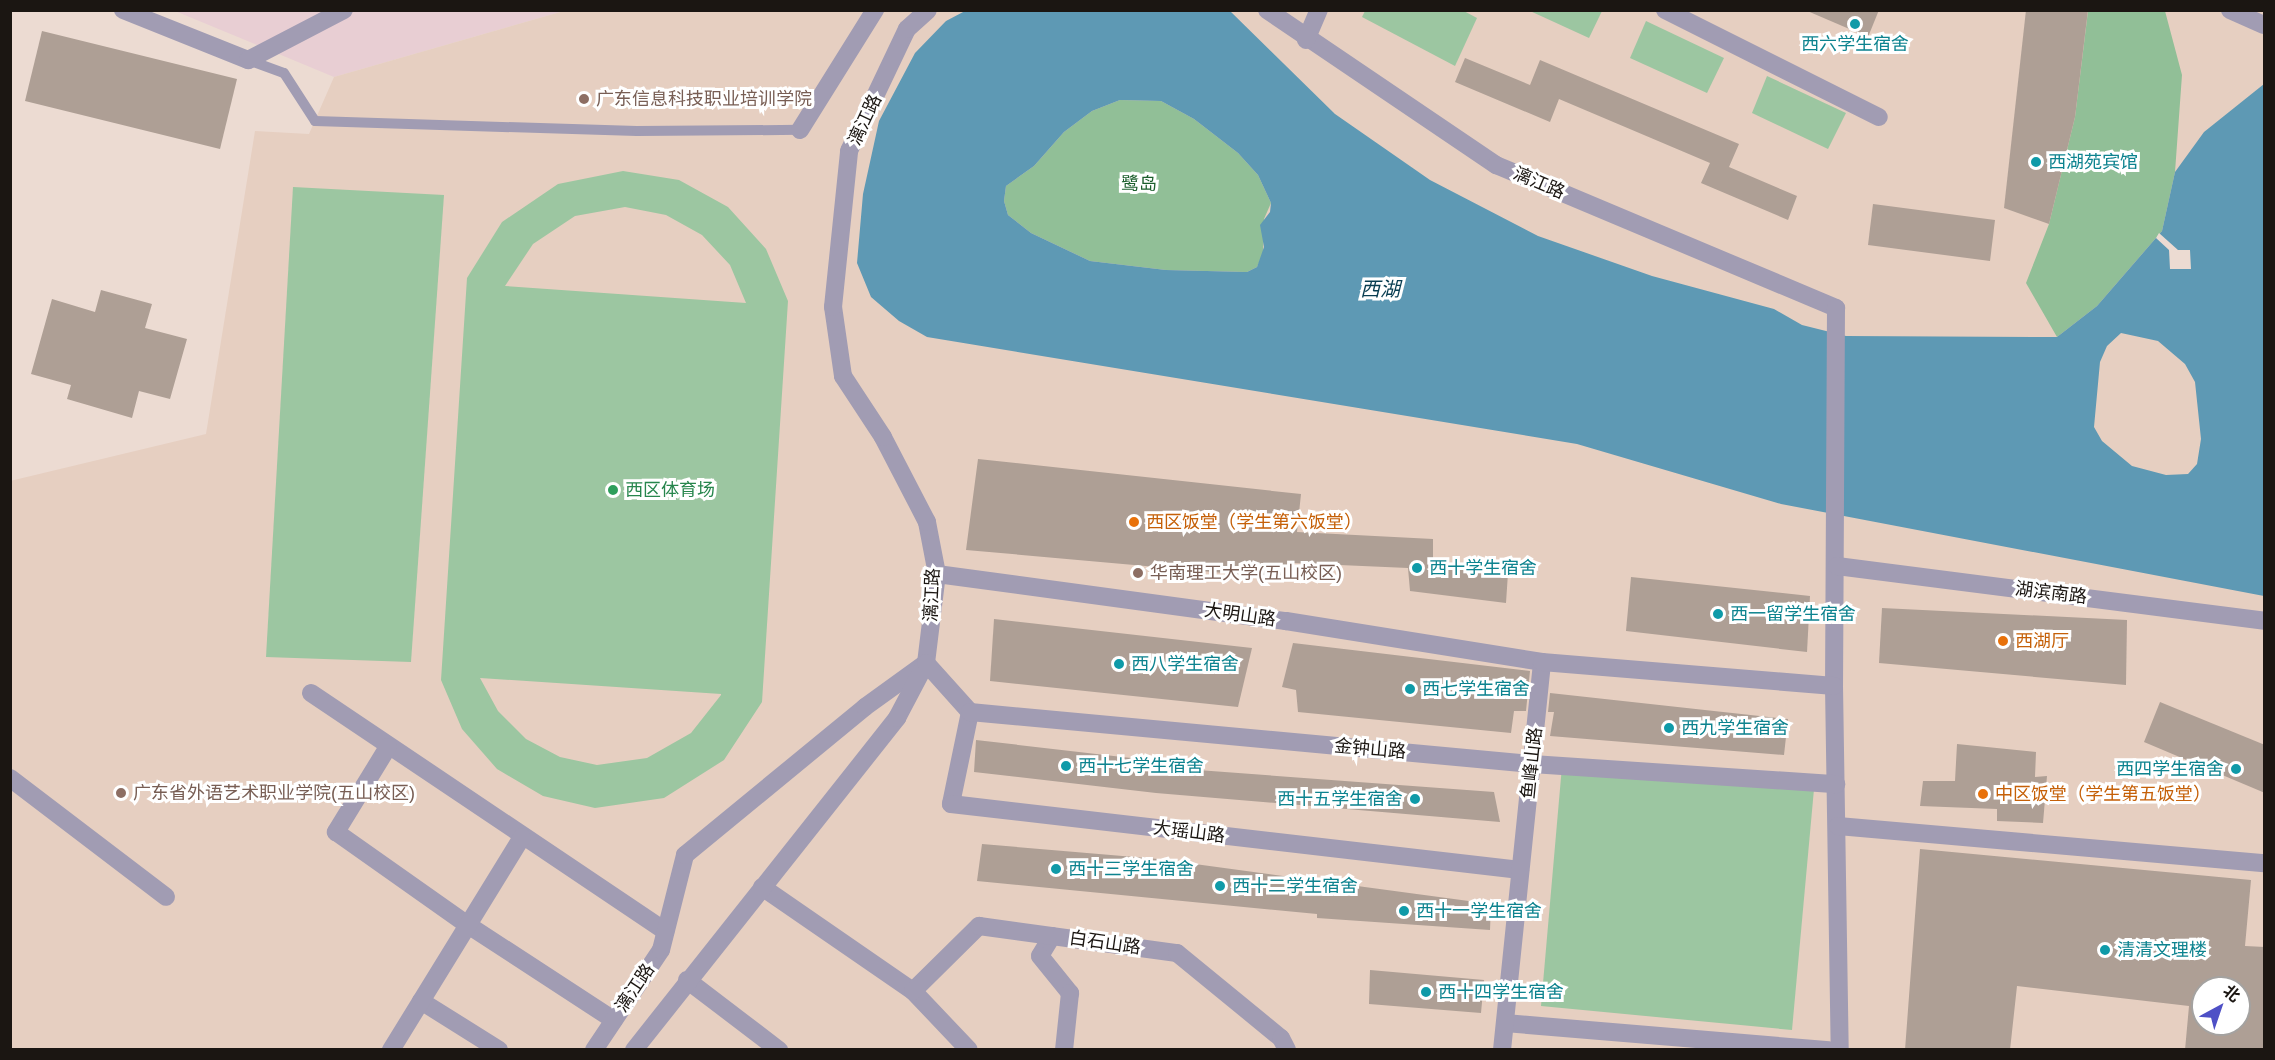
<!DOCTYPE html>
<meta charset="utf-8">
<style>
body{margin:0}
#map{position:relative;width:2275px;height:1060px;overflow:hidden;background:#ecdbd2;font-family:Arial,"Noto Sans SC",sans-serif}
div>[style]{position:absolute}
.commercial>*{inset:0;background:#e8ced3}
.built>*{inset:0;background:#e6cfc1}
.green>*{inset:0;background:#9cc6a1}
.forest>*{inset:0;background:#91bf97}
.water>*{inset:0;background:#5e99b4}
.pier>*{inset:0;background:#ecdbd2}
.building>*{inset:0;background:#ae9f95}
.lane>*{height:10px;margin:-5px;padding:0 5px;transform-origin:5px;border-radius:5px;background:#a19cb3}
.street>*{height:18px;margin:-9px;padding:0 9px;transform-origin:9px;border-radius:9px;background:#a19cb3}
.dots>*{width:16px;height:16px;translate:-50% -50%;box-sizing:border-box;border:3px solid #fff;border-radius:50%}
span{translate:-50% -50%;white-space:nowrap;text-align:center;line-height:1.15;-webkit-text-stroke:6px #fff;paint-order:stroke}
.culture-label{font-size:18px;color:#0d838f}
.left{translate:0 -50%;text-align:left}
.right{translate:-100% -50%;text-align:right}
.education-label{font-size:18px;color:#785e54}
.street-label{font-size:18px;color:#1b1612}
.park-label{font-size:18px;color:#1d5f2d}
.leisure-label{font-size:18px;color:#27864d}
.food-label{font-size:18px;color:#c56008}
.water-label{font-size:20px;color:#083d51;font-style:italic}
.frame{position:absolute;inset:0;border:12px solid #1b1612;pointer-events:none}
.north{position:absolute;left:2191px;top:976px;width:60px;height:60px;box-sizing:border-box;background:#fff;border:2px solid #a4a2a0;border-radius:50%;rotate:40deg;font-size:16px;font-weight:700;line-height:24px;text-align:center;color:#1b1612}
.north::after{content:'';display:block;margin:auto;width:21px;height:27px;background:#4e50c6;clip-path:polygon(50% 0,100% 100%,50% 72%,0 100%)}
</style>
<div id="map">
<div class="commercial">
<i style="clip-path:polygon(175px 11px,564px 11px,334px 77px)"></i>
</div>
<div class="built">
<i style="clip-path:polygon(evenodd,564px 11px,2264px 11px,2264px 1049px,11px 1049px,10px 481px,206px 434px,255px 131px,309px 134px,334px 77px,564px 11px,2203px 988px,2239px 988px,2239px 1024px,2203px 1024px,2203px 988px)"></i>
</div>
<div class="green">
<i style="clip-path:polygon(1462px 10px,1477px 18px,1455px 66px,1362px 17px,1365px 11px)"></i>
<i style="clip-path:polygon(1530px 11px,1602px 11px,1589px 38px)"></i>
<i style="clip-path:polygon(1646px 21px,1724px 58px,1707px 93px,1630px 58px)"></i>
<i style="clip-path:polygon(1767px 76px,1846px 113px,1828px 149px,1752px 113px)"></i>
<i style="clip-path:polygon(evenodd,623px 171px,679px 180px,728px 207px,766px 249px,788px 301px,762px 702px,724px 760px,664px 798px,595px 808px,543px 796px,497px 769px,462px 729px,441px 680px,467px 278px,502px 222px,558px 184px,623px 171px,625px 207px,666px 215px,702px 235px,730px 265px,746px 303px,505px 286px,533px 244px,575px 216px,625px 207px,623px 171px,480px 678px,721px 694px,721px 695px,691px 733px,647px 758px,597px 765px,560px 757px,526px 739px,498px 711px,480px 678px)"></i>
<i style="clip-path:polygon(293px 187px,444px 195px,411px 662px,266px 657px)"></i>
<i style="clip-path:polygon(1562px 766px,1814px 789px,1792px 1030px,1541px 1006px)"></i>
</div>
<div class="forest">
<i style="clip-path:polygon(2088px 11px,2165px 11px,2182px 75px,2175px 172px,2162px 231px,2097px 306px,2057px 337px,2026px 283px,2049px 224px,2075px 117px)"></i>
<i style="clip-path:polygon(1120px 100px,1161px 101px,1194px 119px,1238px 153px,1258px 175px,1271px 203px,1264px 219px,1263px 254px,1257px 267px,1247px 272px,1166px 270px,1090px 261px,1031px 233px,1008px 215px,1004px 201px,1006px 186px,1034px 166px,1064px 132px,1092px 111px)"></i>
</div>
<div class="water">
<i style="clip-path:polygon(evenodd,965px 11px,1230px 11px,1335px 114px,1430px 180px,1538px 236px,1652px 276px,1774px 309px,1802px 325px,1846px 336px,2057px 337px,2097px 306px,2162px 231px,2175px 172px,2204px 132px,2264px 84px,2264px 596px,1781px 504px,1577px 444px,927px 337px,899px 321px,871px 297px,857px 263px,863px 194px,879px 121px,915px 53px,946px 21px,965px 11px,1120px 100px,1161px 101px,1194px 119px,1238px 153px,1258px 175px,1271px 203px,1270px 212px,1260px 225px,1264px 247px,1257px 267px,1247px 272px,1166px 270px,1090px 261px,1031px 233px,1008px 215px,1004px 201px,1006px 186px,1034px 166px,1064px 132px,1092px 111px,1120px 100px,965px 11px,2121px 333px,2158px 341px,2185px 364px,2195px 382px,2201px 439px,2197px 464px,2188px 474px,2166px 475px,2132px 466px,2102px 441px,2094px 427px,2100px 362px,2107px 346px,2121px 333px)"></i>
</div>
<div class="pier">
<i style="clip-path:polygon(2159px 233px,2178px 250px,2190px 250px,2191px 269px,2170px 269px,2169px 250px,2156px 238px)"></i>
</div>
<div class="building">
<i style="clip-path:polygon(1805px 10px,1879px 10px,1868px 37px)"></i>
<i style="clip-path:polygon(2026px 10px,2088px 10px,2075px 117px,2049px 224px,2004px 208px)"></i>
<i style="clip-path:polygon(42px 31px,237px 79px,220px 149px,25px 101px)"></i>
<i style="clip-path:polygon(1465px 58px,1530px 85px,1540px 60px,1739px 144px,1729px 167px,1797px 196px,1788px 220px,1701px 183px,1710px 163px,1559px 99px,1550px 122px,1455px 82px)"></i>
<i style="clip-path:polygon(1873px 204px,1995px 220px,1990px 261px,1868px 245px)"></i>
<i style="clip-path:polygon(101px 290px,152px 304px,145px 328px,187px 339px,170px 399px,139px 391px,132px 418px,67px 399px,71px 385px,31px 374px,52px 299px,95px 312px)"></i>
<i style="clip-path:polygon(978px 459px,1301px 494px,1297px 532px,1433px 539px,1433px 567px,1508px 573px,1506px 603px,1410px 591px,1408px 568px,1294px 563px,1293px 579px,966px 550px)"></i>
<i style="clip-path:polygon(1631px 577px,1810px 596px,1807px 652px,1626px 631px)"></i>
<i style="clip-path:polygon(1882px 608px,2127px 620px,2126px 685px,1879px 663px)"></i>
<i style="clip-path:polygon(994px 619px,1252px 648px,1238px 707px,990px 681px)"></i>
<i style="clip-path:polygon(1293px 643px,1530px 671px,1526px 711px,1514px 711px,1511px 733px,1298px 712px,1296px 690px,1282px 687px)"></i>
<i style="clip-path:polygon(1550px 693px,1788px 719px,1784px 755px,1550px 736px,1554px 712px,1548px 712px)"></i>
<i style="clip-path:polygon(2160px 702px,2265px 745px,2265px 793px,2144px 742px)"></i>
<i style="clip-path:polygon(976px 740px,1157px 761px,1157px 767px,1494px 792px,1500px 822px,1156px 793px,974px 772px)"></i>
<i style="clip-path:polygon(1957px 744px,2036px 752px,2035px 777px,2047px 776px,2043px 823px,1997px 821px,1997px 809px,1920px 806px,1923px 781px,1955px 781px)"></i>
<i style="clip-path:polygon(982px 844px,1158px 859px,1491px 904px,1490px 930px,1317px 918px,1317px 914px,977px 881px)"></i>
<i style="clip-path:polygon(evenodd,1920px 849px,2251px 880px,2245px 946px,2265px 947px,2265px 1050px,2185px 1050px,2189px 1006px,2017px 986px,2010px 1050px,1905px 1050px,1920px 849px,2203px 988px,2239px 988px,2239px 1024px,2203px 1024px,2203px 988px)"></i>
<i style="clip-path:polygon(1370px 970px,1484px 980px,1481px 1013px,1369px 1004px)"></i>
</div>
<div class="lane">
<i style="left:248px;top:60px;width:38px;rotate:20deg"></i>
<i style="left:284px;top:73px;width:57px;rotate:57.1deg"></i>
<i style="left:315px;top:121px;width:322px;rotate:1.8deg"></i>
<i style="left:637px;top:131px;width:163px;rotate:-0.4deg"></i>
</div>
<div class="street">
<i style="left:123px;top:10px;width:135px;rotate:21.8deg"></i>
<i style="left:248px;top:60px;width:108px;rotate:-27.5deg"></i>
<i style="left:1267px;top:10px;width:277px;rotate:34.1deg"></i>
<i style="left:1496px;top:165px;width:369px;rotate:22.8deg"></i>
<i style="left:1836px;top:308px;width:378px;rotate:90.3deg"></i>
<i style="left:1834px;top:686px;width:364px;rotate:89.1deg"></i>
<i style="left:1665px;top:10px;width:239px;rotate:26.6deg"></i>
<i style="left:2230px;top:10px;width:37px;rotate:24deg"></i>
<i style="left:1306px;top:40px;width:33px;rotate:-67deg"></i>
<i style="left:800px;top:130px;width:142px;rotate:-58deg"></i>
<i style="left:1837px;top:566px;width:431px;rotate:7.3deg"></i>
<i style="left:937px;top:574px;width:352px;rotate:7.7deg"></i>
<i style="left:1286px;top:621px;width:259px;rotate:9.1deg"></i>
<i style="left:311px;top:693px;width:427px;rotate:33.9deg"></i>
<i style="left:970px;top:712px;width:94px;rotate:101.7deg"></i>
<i style="left:951px;top:804px;width:573px;rotate:6.62deg"></i>
<i style="left:388px;top:747px;width:100px;rotate:121.5deg"></i>
<i style="left:336px;top:832px;width:161px;rotate:35.2deg"></i>
<i style="left:468px;top:925px;width:174px;rotate:33.1deg"></i>
<i style="left:10px;top:778px;width:196px;rotate:37.3deg"></i>
<i style="left:1838px;top:826px;width:428px;rotate:5deg"></i>
<i style="left:762px;top:887px;width:183px;rotate:34.6deg"></i>
<i style="left:913px;top:991px;width:81px;rotate:46.5deg"></i>
<i style="left:1052px;top:936px;width:23px;rotate:121deg"></i>
<i style="left:1040px;top:956px;width:48px;rotate:51deg"></i>
<i style="left:1070px;top:993px;width:57px;rotate:96deg"></i>
<i style="left:687px;top:980px;width:116px;rotate:37.3deg"></i>
<i style="left:913px;top:991px;width:93px;rotate:-44.6deg"></i>
<i style="left:979px;top:926px;width:200px;rotate:7.8deg"></i>
<i style="left:1177px;top:953px;width:134px;rotate:39.3deg"></i>
<i style="left:1281px;top:1038px;width:13px;rotate:63deg"></i>
<i style="left:421px;top:1001px;width:92px;rotate:32.1deg"></i>
<i style="left:1505px;top:1023px;width:325px;rotate:4.8deg"></i>
<i style="left:391px;top:1050px;width:250px;rotate:-58.4deg"></i>
<i style="left:594px;top:1050px;width:120px;rotate:-56.2deg"></i>
<i style="left:661px;top:950px;width:98px;rotate:-75.8deg"></i>
<i style="left:685px;top:855px;width:233px;rotate:-39.4deg"></i>
<i style="left:865px;top:707px;width:75px;rotate:-35.8deg"></i>
<i style="left:926px;top:663px;width:90px;rotate:-83deg"></i>
<i style="left:937px;top:574px;width:53px;rotate:-100.9deg"></i>
<i style="left:927px;top:522px;width:96px;rotate:-117.4deg"></i>
<i style="left:883px;top:437px;width:73px;rotate:-123.3deg"></i>
<i style="left:843px;top:376px;width:70px;rotate:-98.2deg"></i>
<i style="left:833px;top:307px;width:157px;rotate:-84.1deg"></i>
<i style="left:849px;top:151px;width:135px;rotate:-64.6deg"></i>
<i style="left:907px;top:29px;width:28px;rotate:-42deg"></i>
<i style="left:634px;top:1050px;width:424px;rotate:-51.6deg"></i>
<i style="left:897px;top:718px;width:62px;rotate:-62.2deg"></i>
<i style="left:926px;top:663px;width:66px;rotate:48.1deg"></i>
<i style="left:970px;top:712px;width:564px;rotate:5.29deg"></i>
<i style="left:1532px;top:764px;width:305px;rotate:3.8deg"></i>
<i style="left:1502px;top:1050px;width:390px;rotate:-84.1deg"></i>
<i style="left:1542px;top:662px;width:293px;rotate:4.7deg"></i>
</div>
<div class="dots">
<i style="left:1855px;top:24px;background:#0f9aa8"></i>
<i style="left:584px;top:99px;background:#8d6e63"></i>
<i style="left:2036px;top:162px;background:#0f9aa8"></i>
<i style="left:613px;top:490px;background:#2e9e5b"></i>
<i style="left:1134px;top:522px;background:#e8710a"></i>
<i style="left:1417px;top:568px;background:#0f9aa8"></i>
<i style="left:1138px;top:573px;background:#8d6e63"></i>
<i style="left:1718px;top:614px;background:#0f9aa8"></i>
<i style="left:2003px;top:641px;background:#e8710a"></i>
<i style="left:1119px;top:664px;background:#0f9aa8"></i>
<i style="left:1410px;top:689px;background:#0f9aa8"></i>
<i style="left:1669px;top:728px;background:#0f9aa8"></i>
<i style="left:1066px;top:766px;background:#0f9aa8"></i>
<i style="left:2236px;top:769px;background:#0f9aa8"></i>
<i style="left:121px;top:793px;background:#8d6e63"></i>
<i style="left:1983px;top:794px;background:#e8710a"></i>
<i style="left:1415px;top:799px;background:#0f9aa8"></i>
<i style="left:1056px;top:869px;background:#0f9aa8"></i>
<i style="left:1220px;top:886px;background:#0f9aa8"></i>
<i style="left:1404px;top:911px;background:#0f9aa8"></i>
<i style="left:2105px;top:950px;background:#0f9aa8"></i>
<i style="left:1426px;top:992px;background:#0f9aa8"></i>
</div>
<div class="culture-label">
<span style="left:1855px;top:44px">西六学生宿舍</span>
<span class="left" style="left:2048px;top:162px">西湖苑宾馆</span>
<span class="left" style="left:1429px;top:568px">西十学生宿舍</span>
<span class="left" style="left:1730px;top:614px">西一留学生宿舍</span>
<span class="left" style="left:1131px;top:664px">西八学生宿舍</span>
<span class="left" style="left:1422px;top:689px">西七学生宿舍</span>
<span class="left" style="left:1681px;top:728px">西九学生宿舍</span>
<span class="left" style="left:1078px;top:766px">西十七学生宿舍</span>
<span class="right" style="left:2224px;top:769px">西四学生宿舍</span>
<span class="right" style="left:1403px;top:799px">西十五学生宿舍</span>
<span class="left" style="left:1068px;top:869px">西十三学生宿舍</span>
<span class="left" style="left:1232px;top:886px">西十二学生宿舍</span>
<span class="left" style="left:1416px;top:911px">西十一学生宿舍</span>
<span class="left" style="left:2117px;top:950px">清清文理楼</span>
<span class="left" style="left:1438px;top:992px">西十四学生宿舍</span>
</div>
<div class="education-label">
<span class="left" style="left:596px;top:99px">广东信息科技职业培训学院</span>
<span class="left" style="left:1150px;top:573px">华南理工大学(五山校区)</span>
<span class="left" style="left:133px;top:793px">广东省外语艺术职业学院(五山校区)</span>
</div>
<div class="street-label">
<span style="left:865px;top:120px;rotate:-65deg">漓江路</span>
<span style="left:1539px;top:183px;rotate:23deg">漓江路</span>
<span style="left:2051px;top:593px;rotate:7deg">湖滨南路</span>
<span style="left:932px;top:595px;rotate:-87deg">漓江路</span>
<span style="left:1240px;top:615px;rotate:8deg">大明山路</span>
<span style="left:1370px;top:749px;rotate:5deg">金钟山路</span>
<span style="left:1532px;top:763px;rotate:-84deg">鱼峰山路</span>
<span style="left:1189px;top:832px;rotate:7deg">大瑶山路</span>
<span style="left:1105px;top:943px;rotate:8deg">白石山路</span>
<span style="left:635px;top:988px;rotate:-56deg">漓江路</span>
</div>
<div class="park-label">
<span style="left:1139px;top:184px">鹭岛</span>
</div>
<div class="leisure-label">
<span class="left" style="left:625px;top:490px">西区体育场</span>
</div>
<div class="food-label">
<span class="left" style="left:1146px;top:522px">西区饭堂（学生第六饭堂）</span>
<span class="left" style="left:2015px;top:641px">西湖厅</span>
<span class="left" style="left:1995px;top:794px">中区饭堂（学生第五饭堂）</span>
</div>
<div class="water-label">
<span style="left:1380px;top:289px">西湖</span>
</div>
<div class="frame"></div>
<div class="north">北</div>
</div>
